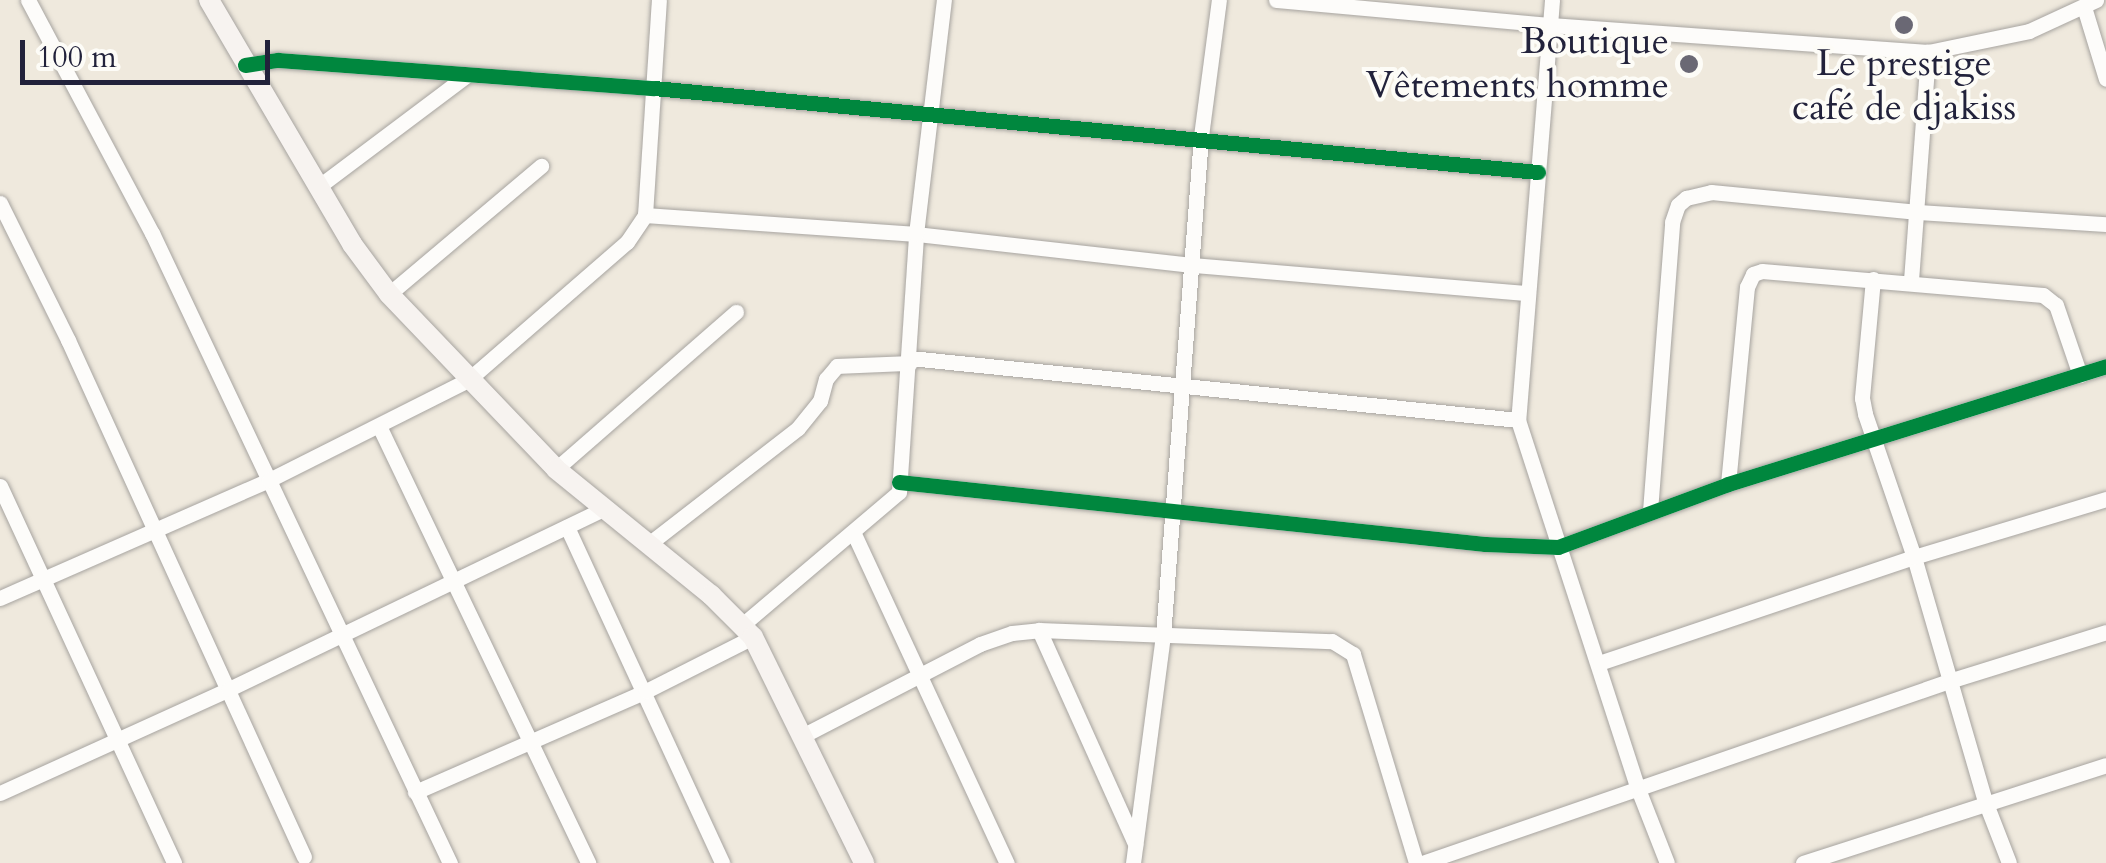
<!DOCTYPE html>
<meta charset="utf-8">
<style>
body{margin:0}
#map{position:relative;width:2106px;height:863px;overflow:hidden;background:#efe9dd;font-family:Cardo,serif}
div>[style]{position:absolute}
.roads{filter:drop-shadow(0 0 2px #a7a4a0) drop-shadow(0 0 2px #a7a4a0)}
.street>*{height:15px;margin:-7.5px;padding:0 7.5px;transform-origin:7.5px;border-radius:7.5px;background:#fdfcfa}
.secondary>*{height:20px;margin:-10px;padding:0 10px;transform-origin:10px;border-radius:10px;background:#f7f3f0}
.cycleway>*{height:15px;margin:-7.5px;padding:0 7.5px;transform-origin:7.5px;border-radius:7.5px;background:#00873e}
.dots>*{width:28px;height:28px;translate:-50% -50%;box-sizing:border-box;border:5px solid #fdfcf7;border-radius:50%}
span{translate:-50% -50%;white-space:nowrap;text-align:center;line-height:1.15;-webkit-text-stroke:8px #fdfcf7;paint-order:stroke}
.poi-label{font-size:38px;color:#22223b}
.right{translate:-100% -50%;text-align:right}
.scale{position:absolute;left:20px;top:40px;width:250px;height:45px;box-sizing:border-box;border:5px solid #22223b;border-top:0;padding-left:12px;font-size:30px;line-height:35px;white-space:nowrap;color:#22223b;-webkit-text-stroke:8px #fdfcf7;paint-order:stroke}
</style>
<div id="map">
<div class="roads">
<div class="street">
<i style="left:28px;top:0;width:264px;rotate:62deg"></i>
<i style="left:152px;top:233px;width:697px;rotate:64.69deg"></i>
<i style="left:1276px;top:0;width:275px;rotate:5.2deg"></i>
<i style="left:1550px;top:25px;width:379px;rotate:4.1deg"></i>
<i style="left:1928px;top:52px;width:103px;rotate:-11.7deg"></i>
<i style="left:2029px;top:31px;width:74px;rotate:-24.8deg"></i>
<i style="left:1552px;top:0;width:421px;rotate:94.6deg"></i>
<i style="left:1518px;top:420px;width:388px;rotate:72deg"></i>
<i style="left:1638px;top:789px;width:79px;rotate:68.6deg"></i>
<i style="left:2084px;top:7px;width:75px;rotate:73deg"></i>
<i style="left:245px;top:65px;width:33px;rotate:-9deg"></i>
<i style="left:278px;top:60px;width:377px;rotate:4.3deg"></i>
<i style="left:654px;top:88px;width:888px;rotate:5.43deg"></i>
<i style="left:318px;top:187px;width:186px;rotate:-36.9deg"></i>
<i style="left:0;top:203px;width:153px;rotate:63.6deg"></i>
<i style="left:68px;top:340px;width:568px;rotate:65.46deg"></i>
<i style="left:645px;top:215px;width:272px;rotate:4deg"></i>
<i style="left:916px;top:234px;width:279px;rotate:6.4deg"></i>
<i style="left:1193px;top:265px;width:335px;rotate:4.8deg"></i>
<i style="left:1873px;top:279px;width:120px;rotate:95.3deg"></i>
<i style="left:1862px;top:398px;width:16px;rotate:79deg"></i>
<i style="left:1865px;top:414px;width:151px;rotate:71.1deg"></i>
<i style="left:1914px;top:557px;width:254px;rotate:73.8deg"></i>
<i style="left:1985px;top:801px;width:66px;rotate:68.8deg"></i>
<i style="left:1911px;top:280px;width:229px;rotate:-85.7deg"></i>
<i style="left:389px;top:294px;width:199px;rotate:-40.1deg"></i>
<i style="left:910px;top:358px;width:611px;rotate:5.82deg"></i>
<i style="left:380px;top:428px;width:482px;rotate:64.4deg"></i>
<i style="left:556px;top:469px;width:239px;rotate:-41.1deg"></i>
<i style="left:899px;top:482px;width:589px;rotate:6.04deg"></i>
<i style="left:1485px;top:544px;width:73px;rotate:2.4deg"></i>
<i style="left:1558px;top:547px;width:181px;rotate:-20.3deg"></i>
<i style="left:1728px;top:484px;width:396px;rotate:-17.3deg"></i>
<i style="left:1728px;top:484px;width:198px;rotate:-84.5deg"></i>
<i style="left:1747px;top:287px;width:14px;rotate:-65deg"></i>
<i style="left:1753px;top:274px;width:9px;rotate:-18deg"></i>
<i style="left:1762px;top:271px;width:282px;rotate:4.9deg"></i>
<i style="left:2043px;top:295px;width:16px;rotate:38deg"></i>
<i style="left:2056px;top:305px;width:74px;rotate:71.1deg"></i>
<i style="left:0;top:486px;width:415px;rotate:65.2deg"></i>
<i style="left:1650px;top:511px;width:290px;rotate:-85.6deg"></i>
<i style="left:1672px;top:222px;width:18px;rotate:-71deg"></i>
<i style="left:1678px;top:205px;width:11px;rotate:-41deg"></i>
<i style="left:1686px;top:198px;width:26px;rotate:-13deg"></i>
<i style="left:1711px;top:192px;width:208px;rotate:5.5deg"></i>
<i style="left:1918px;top:212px;width:188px;rotate:3.7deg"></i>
<i style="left:567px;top:527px;width:370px;rotate:65.2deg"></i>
<i style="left:854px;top:534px;width:363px;rotate:65.1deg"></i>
<i style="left:650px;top:543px;width:187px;rotate:-37.8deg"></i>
<i style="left:798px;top:428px;width:35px;rotate:-51deg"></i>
<i style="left:820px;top:401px;width:23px;rotate:-75deg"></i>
<i style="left:826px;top:379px;width:17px;rotate:-50deg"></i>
<i style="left:837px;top:366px;width:73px;rotate:-2.4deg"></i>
<i style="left:0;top:598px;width:294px;rotate:-23.7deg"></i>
<i style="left:269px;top:480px;width:223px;rotate:-26.7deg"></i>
<i style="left:468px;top:380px;width:211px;rotate:-41deg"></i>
<i style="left:627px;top:242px;width:32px;rotate:-56deg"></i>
<i style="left:645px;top:215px;width:215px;rotate:-86.3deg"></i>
<i style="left:741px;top:626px;width:207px;rotate:-40.3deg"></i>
<i style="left:899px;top:492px;width:259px;rotate:-86.2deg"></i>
<i style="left:916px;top:234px;width:236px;rotate:-83.2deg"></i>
<i style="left:1039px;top:630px;width:235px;rotate:65.8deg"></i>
<i style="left:1599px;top:663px;width:332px;rotate:-18.6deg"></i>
<i style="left:1914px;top:557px;width:201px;rotate:-16.8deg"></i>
<i style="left:804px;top:735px;width:198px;rotate:-27.3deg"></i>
<i style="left:980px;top:644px;width:34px;rotate:-19deg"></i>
<i style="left:1012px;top:633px;width:27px;rotate:-6deg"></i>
<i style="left:1039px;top:630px;width:293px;rotate:2.2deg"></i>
<i style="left:1332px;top:641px;width:25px;rotate:32deg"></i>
<i style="left:1353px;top:654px;width:218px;rotate:73.2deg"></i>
<i style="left:415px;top:792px;width:252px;rotate:-23.6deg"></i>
<i style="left:646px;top:691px;width:120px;rotate:-26.8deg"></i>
<i style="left:0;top:793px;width:252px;rotate:-24.4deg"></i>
<i style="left:229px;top:689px;width:417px;rotate:-25.7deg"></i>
<i style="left:1133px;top:863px;width:229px;rotate:-82.5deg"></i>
<i style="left:1163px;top:636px;width:501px;rotate:-85.65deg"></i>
<i style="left:1201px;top:136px;width:137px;rotate:-82.5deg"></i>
<i style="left:1422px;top:863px;width:558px;rotate:-19.05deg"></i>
<i style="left:1949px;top:681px;width:164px;rotate:-17.3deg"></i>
<i style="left:1803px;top:863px;width:318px;rotate:-17.9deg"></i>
</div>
<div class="secondary">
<i style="left:209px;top:0;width:283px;rotate:59.6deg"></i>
<i style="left:352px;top:244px;width:62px;rotate:53.5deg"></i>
<i style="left:389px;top:294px;width:242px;rotate:46.3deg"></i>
<i style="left:556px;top:469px;width:200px;rotate:39.1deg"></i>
<i style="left:711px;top:595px;width:59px;rotate:45deg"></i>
<i style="left:753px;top:637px;width:252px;rotate:63.8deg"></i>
</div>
</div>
<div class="cycleway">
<i style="left:245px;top:65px;width:33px;rotate:-9deg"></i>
<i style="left:278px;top:60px;width:377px;rotate:4.3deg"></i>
<i style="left:654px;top:88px;width:888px;rotate:5.43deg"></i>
<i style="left:899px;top:482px;width:589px;rotate:6.04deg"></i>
<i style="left:1485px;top:544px;width:73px;rotate:2.4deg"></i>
<i style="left:1558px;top:547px;width:181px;rotate:-20.3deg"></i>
<i style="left:1728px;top:484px;width:396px;rotate:-17.3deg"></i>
</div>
<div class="dots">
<i style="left:1904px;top:25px;background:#6a6874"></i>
<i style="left:1689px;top:64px;background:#6a6874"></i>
</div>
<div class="poi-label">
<span class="right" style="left:1669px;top:64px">Boutique<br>Vêtements homme</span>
<span style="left:1904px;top:86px">Le prestige<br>café de djakiss</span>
</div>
<div class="scale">100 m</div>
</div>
